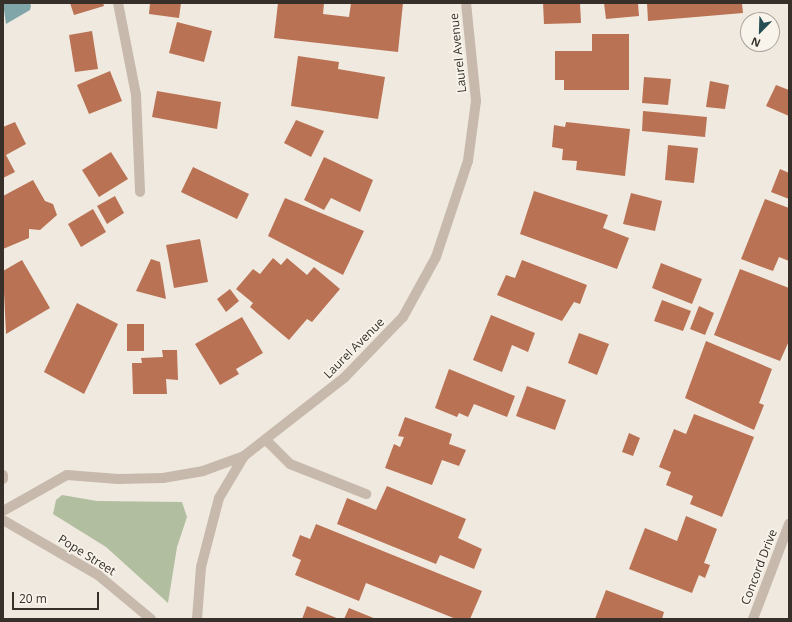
<!DOCTYPE html>
<style>
body{margin:0}
#map{position:relative;width:792px;height:622px;overflow:hidden;background:#f0e9df;font-family:"Open Sans",sans-serif}
div>[style]{position:absolute}
.green>*{inset:0;background:#b2bea0}
.water>*{inset:0;background:#81a6aa}
.building>*{inset:0;background:#b97254}
.service>*{height:10px;margin:-5px;padding:0 5px;transform-origin:5px;border-radius:5px;background:#c7baac}
.minor>*{height:10px;margin:-5px;padding:0 5px;transform-origin:5px;border-radius:5px;background:#c7baac}
span{translate:-50% -50%;white-space:nowrap;text-align:center;line-height:1.15;-webkit-text-stroke:3.5px #f8f3eb;paint-order:stroke}
.street-label{font-size:12px;color:#362f2a}
.frame{position:absolute;inset:0;border:4px solid #362f2a;pointer-events:none}
.north{position:absolute;left:740px;top:12px;width:40px;height:40px;box-sizing:border-box;background:#f8f3eb;border:1px solid #aaa59e;border-radius:50%;rotate:203deg;font-size:11px;font-weight:700;line-height:16px;text-align:center;color:#362f2a}
.north::after{content:'';display:block;margin:auto;width:14px;height:18px;background:#244e53;clip-path:polygon(50% 0,100% 100%,50% 72%,0 100%)}
.scale{position:absolute;left:12px;top:592px;width:87px;height:18px;box-sizing:border-box;border:2px solid #362f2a;border-top:0;padding-left:5px;font-size:12px;line-height:14px;white-space:nowrap;color:#362f2a;-webkit-text-stroke:3px #f8f3eb;paint-order:stroke}
</style>
<div id="map">
<div class="green">
<i style="clip-path:polygon(62px 495px,97px 501px,182px 502px,187px 517px,177px 547px,168px 603px,106px 547px,53px 514px,56px 500px)"></i>
</div>
<div class="water">
<i style="clip-path:polygon(3px 3px,30px 3px,31px 6px,30px 10px,6px 24px)"></i>
</div>
<div class="building">
<i style="clip-path:polygon(70px 3px,103px 3px,104px 6px,74px 15px)"></i>
<i style="clip-path:polygon(150px 3px,181px 3px,179px 18px,149px 14px)"></i>
<i style="clip-path:polygon(278px 3px,324px 3px,323px 14px,349px 17px,351px 3px,403px 3px,398px 52px,274px 38px)"></i>
<i style="clip-path:polygon(543px 3px,580px 3px,581px 23px,544px 24px)"></i>
<i style="clip-path:polygon(604px 3px,638px 3px,639px 16px,606px 19px)"></i>
<i style="clip-path:polygon(647px 3px,742px 3px,743px 13px,648px 21px)"></i>
<i style="clip-path:polygon(177px 22px,212px 31px,204px 62px,169px 53px)"></i>
<i style="clip-path:polygon(92px 31px,98px 69px,75px 72px,69px 35px)"></i>
<i style="clip-path:polygon(592px 34px,629px 34px,629px 90px,564px 90px,564px 80px,555px 80px,555px 51px,592px 51px)"></i>
<i style="clip-path:polygon(298px 56px,339px 62px,338px 69px,385px 77px,378px 119px,291px 106px)"></i>
<i style="clip-path:polygon(110px 71px,122px 101px,89px 114px,77px 85px)"></i>
<i style="clip-path:polygon(644px 77px,671px 79px,668px 105px,642px 103px)"></i>
<i style="clip-path:polygon(710px 81px,729px 85px,725px 109px,706px 107px)"></i>
<i style="clip-path:polygon(776px 85px,789px 90px,789px 116px,766px 106px)"></i>
<i style="clip-path:polygon(157px 91px,221px 102px,217px 129px,152px 117px)"></i>
<i style="clip-path:polygon(643px 111px,707px 117px,705px 137px,642px 131px)"></i>
<i style="clip-path:polygon(296px 120px,324px 131px,311px 157px,284px 143px)"></i>
<i style="clip-path:polygon(15px 122px,26px 144px,6px 155px,15px 172px,3px 178px,3px 127px)"></i>
<i style="clip-path:polygon(566px 122px,630px 129px,625px 176px,576px 170px,577px 161px,562px 160px,563px 149px,552px 147px,554px 125px,565px 127px)"></i>
<i style="clip-path:polygon(668px 145px,698px 148px,694px 183px,665px 180px)"></i>
<i style="clip-path:polygon(111px 152px,128px 179px,99px 197px,82px 170px)"></i>
<i style="clip-path:polygon(324px 157px,373px 180px,360px 212px,331px 198px,324px 210px,304px 200px)"></i>
<i style="clip-path:polygon(193px 167px,249px 194px,237px 219px,181px 192px)"></i>
<i style="clip-path:polygon(780px 169px,789px 173px,789px 199px,771px 192px)"></i>
<i style="clip-path:polygon(33px 180px,45px 201px,53px 204px,57px 215px,40px 230px,29px 229px,29px 238px,3px 249px,3px 196px)"></i>
<i style="clip-path:polygon(534px 191px,608px 215px,603px 228px,629px 238px,617px 269px,520px 234px)"></i>
<i style="clip-path:polygon(631px 193px,662px 201px,655px 231px,623px 224px)"></i>
<i style="clip-path:polygon(115px 196px,124px 213px,107px 224px,97px 206px)"></i>
<i style="clip-path:polygon(285px 198px,364px 231px,343px 275px,268px 236px)"></i>
<i style="clip-path:polygon(765px 199px,789px 208px,789px 261px,779px 257px,773px 271px,741px 259px)"></i>
<i style="clip-path:polygon(93px 209px,106px 232px,81px 247px,68px 224px)"></i>
<i style="clip-path:polygon(200px 239px,208px 282px,174px 288px,166px 245px)"></i>
<i style="clip-path:polygon(273px 258px,281px 265px,287px 258px,307px 275px,314px 267px,340px 289px,312px 322px,307px 319px,289px 340px,250px 307px,253px 303px,236px 289px,253px 269px,260px 274px)"></i>
<i style="clip-path:polygon(151px 259px,160px 262px,166px 299px,136px 291px)"></i>
<i style="clip-path:polygon(22px 260px,50px 308px,6px 334px,3px 271px)"></i>
<i style="clip-path:polygon(522px 260px,587px 285px,580px 304px,574px 302px,562px 321px,497px 295px,506px 275px,515px 278px)"></i>
<i style="clip-path:polygon(661px 263px,702px 279px,692px 304px,652px 288px)"></i>
<i style="clip-path:polygon(740px 269px,789px 288px,789px 341px,780px 361px,714px 335px)"></i>
<i style="clip-path:polygon(230px 289px,239px 301px,226px 312px,217px 299px)"></i>
<i style="clip-path:polygon(662px 300px,691px 311px,683px 331px,654px 321px)"></i>
<i style="clip-path:polygon(77px 303px,118px 324px,84px 394px,44px 372px)"></i>
<i style="clip-path:polygon(699px 306px,714px 313px,705px 335px,690px 329px)"></i>
<i style="clip-path:polygon(491px 315px,535px 333px,528px 352px,512px 345px,502px 372px,473px 360px)"></i>
<i style="clip-path:polygon(242px 317px,263px 353px,236px 369px,239px 374px,220px 385px,195px 344px)"></i>
<i style="clip-path:polygon(127px 324px,144px 324px,144px 351px,127px 351px)"></i>
<i style="clip-path:polygon(579px 333px,609px 344px,597px 375px,568px 363px)"></i>
<i style="clip-path:polygon(706px 341px,772px 369px,759px 403px,764px 405px,754px 430px,685px 398px)"></i>
<i style="clip-path:polygon(162px 350px,177px 350px,178px 380px,166px 379px,167px 394px,133px 394px,132px 363px,142px 363px,141px 358px,163px 357px)"></i>
<i style="clip-path:polygon(449px 369px,515px 396px,507px 417px,474px 404px,468px 417px,459px 413px,457px 417px,435px 408px)"></i>
<i style="clip-path:polygon(527px 386px,566px 400px,555px 430px,516px 416px)"></i>
<i style="clip-path:polygon(694px 414px,754px 437px,722px 517px,690px 504px,693px 496px,666px 485px,671px 472px,659px 467px,674px 429px,686px 434px)"></i>
<i style="clip-path:polygon(405px 417px,452px 434px,449px 444px,466px 450px,459px 466px,442px 460px,432px 485px,385px 468px,394px 444px,400px 447px,404px 437px,398px 436px)"></i>
<i style="clip-path:polygon(629px 433px,640px 438px,633px 456px,622px 452px)"></i>
<i style="clip-path:polygon(387px 486px,466px 519px,458px 538px,482px 549px,474px 569px,440px 555px,436px 564px,337px 524px,347px 498px,376px 510px)"></i>
<i style="clip-path:polygon(686px 516px,717px 529px,704px 563px,710px 565px,705px 578px,699px 575px,692px 593px,629px 569px,645px 528px,677px 541px)"></i>
<i style="clip-path:polygon(316px 524px,482px 591px,470px 619px,456px 619px,366px 583px,359px 601px,295px 575px,301px 560px,292px 556px,300px 535px,310px 539px)"></i>
<i style="clip-path:polygon(606px 590px,664px 612px,662px 619px,595px 619px)"></i>
<i style="clip-path:polygon(307px 606px,339px 619px,302px 619px)"></i>
<i style="clip-path:polygon(349px 608px,376px 619px,344px 619px)"></i>
</div>
<div class="service">
<i style="left:118px;top:3px;width:94px;rotate:78.9deg"></i>
<i style="left:136px;top:95px;width:97px;rotate:87.6deg"></i>
<i style="left:266px;top:440px;width:34px;rotate:45deg"></i>
<i style="left:290px;top:464px;width:82px;rotate:21.5deg"></i>
</div>
<div class="minor">
<i style="left:3px;top:475px;width:4px;rotate:90deg"></i>
<i style="left:3px;top:511px;width:73px;rotate:-29.4deg"></i>
<i style="left:67px;top:475px;width:51px;rotate:4.5deg"></i>
<i style="left:118px;top:479px;width:45px;rotate:-1.3deg"></i>
<i style="left:163px;top:478px;width:41px;rotate:-9.9deg"></i>
<i style="left:203px;top:471px;width:44px;rotate:-20.1deg"></i>
<i style="left:244px;top:456px;width:128px;rotate:-38deg"></i>
<i style="left:345px;top:377px;width:83px;rotate:-46deg"></i>
<i style="left:403px;top:317px;width:68px;rotate:-61.2deg"></i>
<i style="left:436px;top:257px;width:101px;rotate:-71.6deg"></i>
<i style="left:468px;top:161px;width:61px;rotate:-82.4deg"></i>
<i style="left:476px;top:101px;width:99px;rotate:-95.8deg"></i>
<i style="left:3px;top:520px;width:110px;rotate:30.1deg"></i>
<i style="left:98px;top:575px;width:69px;rotate:39.7deg"></i>
<i style="left:197px;top:619px;width:52px;rotate:-85.6deg"></i>
<i style="left:201px;top:567px;width:71px;rotate:-75.4deg"></i>
<i style="left:219px;top:498px;width:49px;rotate:-59.2deg"></i>
<i style="left:753px;top:619px;width:102px;rotate:-69.2deg"></i>
</div>
<div class="street-label">
<span style="left:458px;top:53px;rotate:-96deg">Laurel Avenue</span>
<span style="left:354px;top:348px;rotate:-45deg">Laurel Avenue</span>
<span style="left:87px;top:555px;rotate:32deg">Pope Street</span>
<span style="left:759px;top:567px;rotate:-69deg">Concord Drive</span>
</div>
<div class="frame"></div>
<div class="north">N</div>
<div class="scale">20 m</div>
</div>
